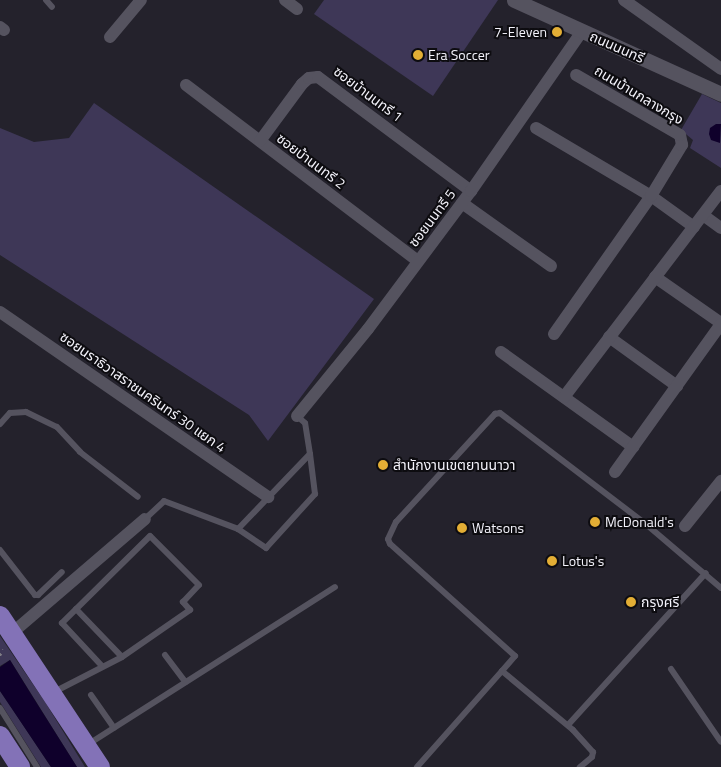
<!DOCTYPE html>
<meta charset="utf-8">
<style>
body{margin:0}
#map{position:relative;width:721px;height:767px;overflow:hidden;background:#24222c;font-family:"Titillium Web","Noto Sans Thai",sans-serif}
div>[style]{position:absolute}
.green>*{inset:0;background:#3e3757}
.water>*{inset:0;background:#0f002b}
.path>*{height:2px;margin-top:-1px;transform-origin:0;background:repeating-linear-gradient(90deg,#7f7d86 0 2.5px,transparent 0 6.5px)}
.service>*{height:6px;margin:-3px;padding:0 3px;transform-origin:3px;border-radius:3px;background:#55535f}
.minor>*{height:12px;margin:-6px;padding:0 6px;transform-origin:6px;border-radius:6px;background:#55535f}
.tertiary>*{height:15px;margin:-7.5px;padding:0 7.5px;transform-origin:7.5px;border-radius:7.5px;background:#55535f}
.primary>*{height:20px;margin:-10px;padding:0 10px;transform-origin:10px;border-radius:10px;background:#8372b7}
.dots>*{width:14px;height:14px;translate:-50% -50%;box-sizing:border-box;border:2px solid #0d0c10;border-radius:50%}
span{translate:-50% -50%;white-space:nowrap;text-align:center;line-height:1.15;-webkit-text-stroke:4px #0d0c10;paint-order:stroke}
.poi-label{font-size:14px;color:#f4f3fb}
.right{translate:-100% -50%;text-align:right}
.left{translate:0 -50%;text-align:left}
.street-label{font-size:14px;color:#f4f3fb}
</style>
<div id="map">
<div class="green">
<i style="clip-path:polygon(324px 0,498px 0,433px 96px,314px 14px)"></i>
<i style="clip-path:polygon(702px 94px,721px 103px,721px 168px,690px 148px,693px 140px,681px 130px)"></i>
<i style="clip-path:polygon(94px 103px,374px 299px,268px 441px,249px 415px,0 255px,0 128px,34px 142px,69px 138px)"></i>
<i style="clip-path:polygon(0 636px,45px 702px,85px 767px,77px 767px,10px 660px,0 666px)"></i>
<i style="clip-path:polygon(0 691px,17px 716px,51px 767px,41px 767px,0 702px)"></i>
</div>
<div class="water">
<i style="clip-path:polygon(716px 124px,721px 124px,720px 143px,711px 140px,709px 134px,710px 128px)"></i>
<i style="clip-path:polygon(10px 660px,31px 694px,77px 767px,51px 767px,0 691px,0 667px)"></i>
</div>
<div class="path">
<i style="left:0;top:656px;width:7px;rotate:-63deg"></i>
</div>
<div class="service">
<i style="left:46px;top:0;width:9px;rotate:49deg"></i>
<i style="left:0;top:424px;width:15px;rotate:-48deg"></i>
<i style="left:10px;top:413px;width:16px;rotate:-4deg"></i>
<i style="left:26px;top:412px;width:34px;rotate:26deg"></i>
<i style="left:57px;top:427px;width:34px;rotate:47deg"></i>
<i style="left:80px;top:452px;width:73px;rotate:37.8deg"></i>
<i style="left:145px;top:519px;width:26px;rotate:-43deg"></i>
<i style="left:164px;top:501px;width:79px;rotate:20.7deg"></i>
<i style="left:238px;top:529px;width:34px;rotate:34deg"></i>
<i style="left:266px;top:548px;width:73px;rotate:-47.8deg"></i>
<i style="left:315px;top:494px;width:40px;rotate:-97.1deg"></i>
<i style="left:238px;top:529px;width:104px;rotate:-46.2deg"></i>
<i style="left:310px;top:454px;width:31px;rotate:-99deg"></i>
<i style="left:305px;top:423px;width:11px;rotate:-139deg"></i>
<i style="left:0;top:550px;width:57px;rotate:52.1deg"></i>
<i style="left:35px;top:595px;width:3px"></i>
<i style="left:38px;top:595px;width:33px;rotate:-44deg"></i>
<i style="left:76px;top:609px;width:66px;rotate:46.2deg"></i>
<i style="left:122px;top:657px;width:83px;rotate:-34.7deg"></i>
<i style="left:190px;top:610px;width:11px;rotate:-131deg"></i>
<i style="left:183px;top:602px;width:23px;rotate:-47deg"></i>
<i style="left:199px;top:585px;width:69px;rotate:-135deg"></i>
<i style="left:150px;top:536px;width:124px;rotate:135.3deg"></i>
<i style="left:62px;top:623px;width:59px;rotate:47.1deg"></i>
<i style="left:165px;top:655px;width:34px;rotate:53deg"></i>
<i style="left:671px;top:669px;width:88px;rotate:55.6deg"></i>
<i style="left:502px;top:671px;width:20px;rotate:-49deg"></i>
<i style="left:515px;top:656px;width:168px;rotate:-138.1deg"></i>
<i style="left:390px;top:544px;width:5px;rotate:-112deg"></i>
<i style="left:388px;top:539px;width:19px;rotate:-65deg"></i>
<i style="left:396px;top:522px;width:147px;rotate:-47.5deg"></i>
<i style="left:495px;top:414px;width:5px;rotate:-11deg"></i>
<i style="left:500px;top:413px;width:185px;rotate:37.3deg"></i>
<i style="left:647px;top:525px;width:97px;rotate:40.4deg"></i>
<i style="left:54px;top:692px;width:76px;rotate:-27.2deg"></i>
<i style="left:91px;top:695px;width:40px;rotate:55.1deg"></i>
<i style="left:0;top:708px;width:70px;rotate:57.9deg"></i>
<i style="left:568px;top:725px;width:205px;rotate:-47.8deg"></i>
<i style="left:87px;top:745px;width:294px;rotate:-32.5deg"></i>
<i style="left:417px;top:767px;width:128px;rotate:-48.5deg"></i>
<i style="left:502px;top:671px;width:92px;rotate:39.7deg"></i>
<i style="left:573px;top:730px;width:30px;rotate:48deg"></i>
<i style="left:593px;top:752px;width:5px;rotate:101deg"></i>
<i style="left:592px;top:757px;width:16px;rotate:140deg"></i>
</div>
<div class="minor">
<i style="left:285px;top:0;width:15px;rotate:37deg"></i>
<i style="left:624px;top:0;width:119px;rotate:35.4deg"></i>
<i style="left:0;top:27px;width:5px;rotate:37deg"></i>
<i style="left:110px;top:37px;width:48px;rotate:-50deg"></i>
<i style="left:186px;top:85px;width:291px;rotate:37.2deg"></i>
<i style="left:536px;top:128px;width:134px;rotate:30.6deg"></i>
<i style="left:651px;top:196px;width:53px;rotate:35.8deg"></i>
<i style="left:260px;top:141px;width:71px;rotate:-53.6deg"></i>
<i style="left:302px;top:84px;width:9px;rotate:-41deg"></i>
<i style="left:309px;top:78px;width:9px;rotate:-6deg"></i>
<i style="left:318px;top:77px;width:191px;rotate:36.7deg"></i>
<i style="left:462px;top:203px;width:109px;rotate:35.3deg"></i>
<i style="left:703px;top:215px;width:22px;rotate:36deg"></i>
<i style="left:655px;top:277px;width:80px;rotate:34.9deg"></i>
<i style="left:0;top:312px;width:326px;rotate:34.6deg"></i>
<i style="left:554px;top:334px;width:169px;rotate:-54.9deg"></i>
<i style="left:651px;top:196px;width:60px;rotate:-58.7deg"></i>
<i style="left:682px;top:145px;width:10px;rotate:-101deg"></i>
<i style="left:680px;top:135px;width:120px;rotate:-150deg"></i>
<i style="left:609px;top:337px;width:84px;rotate:35.8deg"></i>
<i style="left:501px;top:352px;width:163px;rotate:35.7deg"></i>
<i style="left:564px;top:397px;width:259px;rotate:-52.7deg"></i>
<i style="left:297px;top:416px;width:112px;rotate:-50.8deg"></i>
<i style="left:368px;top:329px;width:172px;rotate:-53.3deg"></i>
<i style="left:471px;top:191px;width:195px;rotate:-55.2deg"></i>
<i style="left:615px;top:472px;width:182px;rotate:-54.4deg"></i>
<i style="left:685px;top:526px;width:58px;rotate:-51.3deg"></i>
<i style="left:12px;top:633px;width:175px;rotate:-40.6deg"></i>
</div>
<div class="tertiary">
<i style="left:514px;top:0;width:227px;rotate:24.4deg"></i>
</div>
<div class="primary">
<i style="left:0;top:616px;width:181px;rotate:56.5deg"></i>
<i style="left:0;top:736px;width:37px;rotate:57deg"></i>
</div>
<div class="dots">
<i style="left:557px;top:32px;background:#e3ae35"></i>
<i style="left:418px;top:55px;background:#e3ae35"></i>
<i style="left:383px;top:465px;background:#e3ae35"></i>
<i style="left:595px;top:522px;background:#e3ae35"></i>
<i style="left:462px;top:528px;background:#e3ae35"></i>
<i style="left:552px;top:561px;background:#e3ae35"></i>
<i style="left:631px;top:602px;background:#e3ae35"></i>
</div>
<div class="poi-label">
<span class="right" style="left:547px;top:32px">7-Eleven</span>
<span class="left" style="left:428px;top:55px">Era Soccer</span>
<span class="left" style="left:393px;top:465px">สำนักงานเขตยานนาวา</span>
<span class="left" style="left:605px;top:522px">McDonald's</span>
<span class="left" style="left:472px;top:528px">Watsons</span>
<span class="left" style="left:562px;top:561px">Lotus's</span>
<span class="left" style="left:641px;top:602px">กรุงศรี</span>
</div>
<div class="street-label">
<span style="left:617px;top:47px;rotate:24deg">ถนนนนทรี</span>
<span style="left:368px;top:94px;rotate:37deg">ซอยบ้านนทรี 1</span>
<span style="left:639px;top:95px;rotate:31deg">ถนนบ้านกลางกรุง</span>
<span style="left:311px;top:161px;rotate:37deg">ซอยบ้านนทรี 2</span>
<span style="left:432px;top:218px;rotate:-53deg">ซอยนนทรี 5</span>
<span style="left:143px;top:392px;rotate:35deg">ซอยนราธิวาสราชนครินทร์ 30 แยก 4</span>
</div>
</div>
